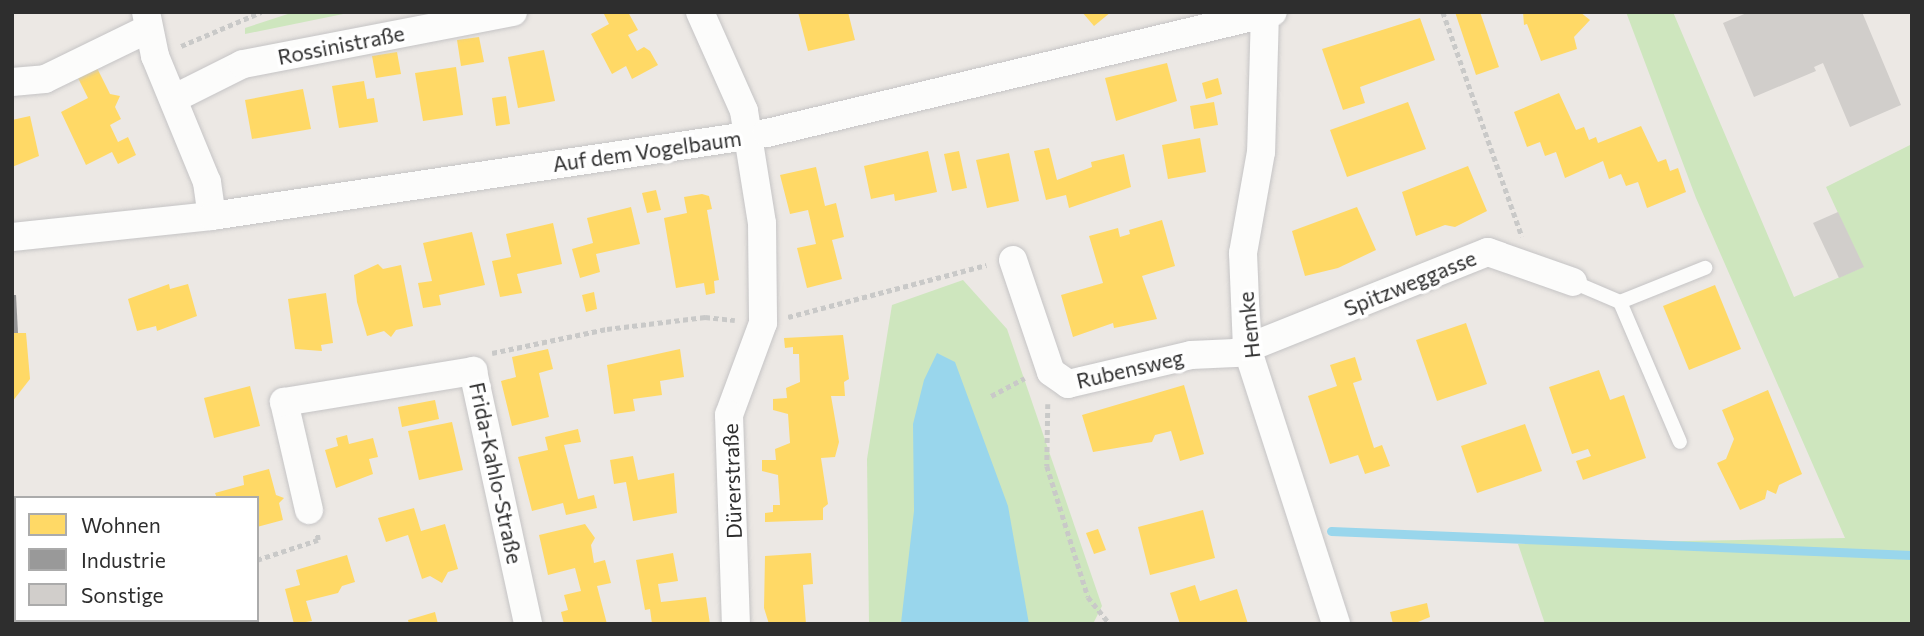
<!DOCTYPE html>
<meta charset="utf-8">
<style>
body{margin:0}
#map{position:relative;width:1924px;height:636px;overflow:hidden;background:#ece8e4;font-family:Commissioner,sans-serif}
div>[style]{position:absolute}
.green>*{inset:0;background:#cee6be}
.water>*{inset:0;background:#99d6ec}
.homes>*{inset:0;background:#ffd966}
.industry>*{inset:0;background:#999}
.stream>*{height:9px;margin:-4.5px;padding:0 4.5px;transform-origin:4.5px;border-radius:4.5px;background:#99d6ec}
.building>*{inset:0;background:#d1cecb}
.path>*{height:4.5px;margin-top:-2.25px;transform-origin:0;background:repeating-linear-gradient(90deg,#c9c9c8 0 5px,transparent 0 8.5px)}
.roads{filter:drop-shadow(0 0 2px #c5c4c5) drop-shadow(0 0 2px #c5c4c5)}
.service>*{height:14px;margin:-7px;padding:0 7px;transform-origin:7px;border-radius:7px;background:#fcfcfb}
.minor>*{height:28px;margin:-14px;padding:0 14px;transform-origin:14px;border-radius:14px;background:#fcfcfb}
span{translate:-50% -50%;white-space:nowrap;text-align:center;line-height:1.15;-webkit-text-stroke:7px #fff;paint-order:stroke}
.street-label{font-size:21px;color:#2e2e2e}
.frame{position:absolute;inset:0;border:14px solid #2e2e2e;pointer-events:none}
.legend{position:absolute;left:14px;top:496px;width:245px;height:126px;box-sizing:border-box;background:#fff;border:2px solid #ababab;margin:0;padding:9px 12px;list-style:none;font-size:21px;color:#2e2e2e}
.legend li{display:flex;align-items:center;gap:14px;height:35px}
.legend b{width:35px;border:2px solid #ababab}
</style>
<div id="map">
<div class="green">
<i style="clip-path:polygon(294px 12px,353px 12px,245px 34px,245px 28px)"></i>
<i style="clip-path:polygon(1626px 12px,1673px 12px,1794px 297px,1863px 267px,1826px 187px,1912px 144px,1912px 624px,1545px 624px,1518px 544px,1845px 538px,1696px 198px)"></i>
<i style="clip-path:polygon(963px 280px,1007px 329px,1102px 606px,1093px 624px,869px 624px,867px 459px,892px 305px)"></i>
</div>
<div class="water">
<i style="clip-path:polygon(937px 353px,955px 362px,1008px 506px,1029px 624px,901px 623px,914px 511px,913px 424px,924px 380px)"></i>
</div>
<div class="homes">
<i style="clip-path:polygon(603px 12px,628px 12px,638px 30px,628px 35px,637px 51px,644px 47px,650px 51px,658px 65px,632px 79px,626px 66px,612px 74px,591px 34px,609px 24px)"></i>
<i style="clip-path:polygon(798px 12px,848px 12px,855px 40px,808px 51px)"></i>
<i style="clip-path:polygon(1082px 12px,1111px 12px,1094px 26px)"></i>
<i style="clip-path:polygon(1455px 12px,1480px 12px,1499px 67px,1476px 75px)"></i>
<i style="clip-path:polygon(1523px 12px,1580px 12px,1590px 20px,1574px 37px,1577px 49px,1541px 61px,1527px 24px,1524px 25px)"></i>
<i style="clip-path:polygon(1420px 18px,1435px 60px,1360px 87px,1365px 103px,1343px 110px,1322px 49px)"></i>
<i style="clip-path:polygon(479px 37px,484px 62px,461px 66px,457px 40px)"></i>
<i style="clip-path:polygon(544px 50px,555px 101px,518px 108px,508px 57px)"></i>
<i style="clip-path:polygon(397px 52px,401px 74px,376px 78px,372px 56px)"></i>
<i style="clip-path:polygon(1167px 63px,1177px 101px,1116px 121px,1105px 78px)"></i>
<i style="clip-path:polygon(456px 67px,463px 115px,423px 121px,415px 73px)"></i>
<i style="clip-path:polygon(97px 68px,110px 94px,120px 96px,115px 107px,121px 119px,110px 125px,118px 142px,128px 137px,136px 155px,118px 164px,112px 152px,86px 165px,61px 112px,88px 98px,78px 78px)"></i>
<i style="clip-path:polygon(1218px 78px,1222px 94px,1206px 99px,1202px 83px)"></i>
<i style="clip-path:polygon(364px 81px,367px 99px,374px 98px,378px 122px,339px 128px,332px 86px)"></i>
<i style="clip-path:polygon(303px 89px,311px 129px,252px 139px,245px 100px)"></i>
<i style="clip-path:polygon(1559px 93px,1576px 130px,1584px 127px,1589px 140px,1596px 137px,1598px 143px,1641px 126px,1658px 162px,1666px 159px,1670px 171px,1678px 168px,1686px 192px,1647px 208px,1638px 182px,1626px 186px,1621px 174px,1609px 179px,1603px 161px,1565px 178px,1556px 152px,1545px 156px,1540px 142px,1527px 147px,1514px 112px)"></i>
<i style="clip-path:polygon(506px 96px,510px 124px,496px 126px,492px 98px)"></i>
<i style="clip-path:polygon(1214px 102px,1218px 125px,1194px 129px,1190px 106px)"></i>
<i style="clip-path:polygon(1408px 102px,1426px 149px,1347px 177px,1330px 130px)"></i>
<i style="clip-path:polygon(30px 116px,39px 156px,12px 167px,12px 120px)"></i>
<i style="clip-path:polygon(1200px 138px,1206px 172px,1168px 179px,1162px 145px)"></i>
<i style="clip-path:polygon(1049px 148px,1057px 180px,1092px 167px,1091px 162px,1124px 154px,1131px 187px,1069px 208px,1066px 195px,1046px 200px,1034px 151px)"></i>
<i style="clip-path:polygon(928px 151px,937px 192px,895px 201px,894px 194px,871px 199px,864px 166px)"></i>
<i style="clip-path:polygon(959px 151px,967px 188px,952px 191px,944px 154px)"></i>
<i style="clip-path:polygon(1009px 153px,1019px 201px,987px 208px,976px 160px)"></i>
<i style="clip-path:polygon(1468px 166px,1487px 211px,1455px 227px,1445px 225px,1416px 236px,1402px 192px)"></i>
<i style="clip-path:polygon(816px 167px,825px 206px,836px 203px,844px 237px,832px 240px,842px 279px,807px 288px,797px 248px,816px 244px,808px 210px,790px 214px,780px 175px)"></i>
<i style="clip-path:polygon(656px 190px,661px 210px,647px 213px,642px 193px)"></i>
<i style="clip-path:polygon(702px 194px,709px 196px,712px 209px,707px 210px,719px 280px,714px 281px,715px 293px,706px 295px,704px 283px,676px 288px,664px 218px,687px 213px,684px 197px)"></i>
<i style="clip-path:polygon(631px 207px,640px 244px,596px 254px,600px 272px,580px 278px,572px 249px,593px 243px,587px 218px)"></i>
<i style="clip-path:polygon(1357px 207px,1376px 250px,1338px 268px,1305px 276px,1292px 231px)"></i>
<i style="clip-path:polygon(1162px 220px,1175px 266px,1142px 276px,1157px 319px,1114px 328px,1113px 323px,1073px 337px,1061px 295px,1103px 283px,1089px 236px,1118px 228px,1120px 237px,1130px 234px,1129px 230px)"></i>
<i style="clip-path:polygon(553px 223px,562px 264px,517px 274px,522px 293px,500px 297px,492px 261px,511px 257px,506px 234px)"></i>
<i style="clip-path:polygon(472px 232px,485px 285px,439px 295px,441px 305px,423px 308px,418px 283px,432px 281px,423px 243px)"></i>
<i style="clip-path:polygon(378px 264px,383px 269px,401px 265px,413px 326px,396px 330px,391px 337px,384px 331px,367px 336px,357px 302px,354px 275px)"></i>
<i style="clip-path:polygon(169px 284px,170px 289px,188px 284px,197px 316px,157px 331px,156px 326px,137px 331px,128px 299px)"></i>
<i style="clip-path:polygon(1715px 285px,1741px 349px,1689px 370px,1663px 306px)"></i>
<i style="clip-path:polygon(594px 292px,597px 309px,586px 312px,582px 295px)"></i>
<i style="clip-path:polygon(326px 293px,333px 343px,321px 345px,322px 351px,295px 349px,288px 299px)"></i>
<i style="clip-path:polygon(1466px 323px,1487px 384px,1437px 401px,1416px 340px)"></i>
<i style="clip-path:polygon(12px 333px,26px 333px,30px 379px,12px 402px)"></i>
<i style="clip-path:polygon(843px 335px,849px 379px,844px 382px,845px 396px,831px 396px,839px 442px,835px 457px,821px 458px,828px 504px,823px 508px,823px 520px,765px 522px,765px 513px,773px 512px,773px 505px,780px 505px,778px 475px,762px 471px,762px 460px,776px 460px,775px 449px,790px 443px,788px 414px,773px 410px,773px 399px,787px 398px,786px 388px,800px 382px,799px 354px,793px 354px,793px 347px,785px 348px,784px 338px)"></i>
<i style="clip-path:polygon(548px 349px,553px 369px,539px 373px,549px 417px,512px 426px,501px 381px,516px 377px,512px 357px)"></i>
<i style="clip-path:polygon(680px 349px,684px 377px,660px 381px,662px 395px,633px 399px,635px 411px,614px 414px,607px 365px)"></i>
<i style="clip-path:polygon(1355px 357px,1362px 380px,1353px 383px,1374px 448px,1382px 445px,1390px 466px,1365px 474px,1358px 455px,1330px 464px,1308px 396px,1337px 386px,1330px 365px)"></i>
<i style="clip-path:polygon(1599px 370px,1610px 400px,1624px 395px,1646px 458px,1583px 480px,1576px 461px,1591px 456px,1588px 449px,1572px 454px,1549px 387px)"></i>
<i style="clip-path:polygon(1184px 385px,1204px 454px,1180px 461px,1171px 431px,1155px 435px,1152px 442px,1093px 452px,1082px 415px)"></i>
<i style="clip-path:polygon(250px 386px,260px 426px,214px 438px,204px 398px)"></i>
<i style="clip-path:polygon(1768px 390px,1802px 474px,1779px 485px,1776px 494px,1767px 490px,1765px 499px,1740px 510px,1717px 463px,1726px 459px,1734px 439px,1722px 410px)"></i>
<i style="clip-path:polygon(435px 400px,439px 419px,402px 427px,398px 407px)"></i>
<i style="clip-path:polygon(452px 422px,463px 470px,419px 480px,408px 431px)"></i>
<i style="clip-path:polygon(1525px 424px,1542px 471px,1477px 493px,1461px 446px)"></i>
<i style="clip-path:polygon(578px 429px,581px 442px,564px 445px,578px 499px,594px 495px,597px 508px,566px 515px,563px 503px,532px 511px,518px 457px,548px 450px,545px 437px)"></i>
<i style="clip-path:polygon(347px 435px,349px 444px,373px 438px,378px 457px,369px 459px,373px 474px,336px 488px,325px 450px,338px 446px,336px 438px)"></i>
<i style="clip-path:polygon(633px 456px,638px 480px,674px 473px,677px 513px,633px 521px,626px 482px,614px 484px,610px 460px)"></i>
<i style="clip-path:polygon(269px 469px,276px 495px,284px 498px,279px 503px,283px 520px,257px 527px,257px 498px,217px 498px,215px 493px,244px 485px,243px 476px)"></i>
<i style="clip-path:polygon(414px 508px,421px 531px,445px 524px,458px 569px,448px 572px,442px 583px,430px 576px,422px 579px,408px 535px,386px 542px,378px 518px)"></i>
<i style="clip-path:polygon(1203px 510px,1215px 558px,1150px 575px,1138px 527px)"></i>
<i style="clip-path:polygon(585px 524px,595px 538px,591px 545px,594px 563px,605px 560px,611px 583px,597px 586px,607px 624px,564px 624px,561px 612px,568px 610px,564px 595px,581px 591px,575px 568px,548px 575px,539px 535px)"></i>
<i style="clip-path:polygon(1098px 529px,1106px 550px,1094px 554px,1086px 533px)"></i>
<i style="clip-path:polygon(16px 545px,16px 583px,13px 583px,12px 546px)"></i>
<i style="clip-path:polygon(673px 553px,678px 581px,658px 584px,661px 602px,706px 597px,710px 624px,652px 624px,650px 609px,645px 610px,636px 560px)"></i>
<i style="clip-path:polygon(811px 553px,813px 584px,803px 585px,806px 624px,769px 624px,764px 608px,765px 556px)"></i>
<i style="clip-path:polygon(347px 555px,355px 582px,342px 586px,338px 593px,306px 601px,312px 621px,294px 624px,285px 589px,300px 585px,296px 570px)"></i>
<i style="clip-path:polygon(1195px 585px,1200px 601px,1237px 589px,1248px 624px,1180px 624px,1170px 593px)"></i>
<i style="clip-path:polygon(1427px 603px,1430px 617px,1413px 624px,1393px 624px,1390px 612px)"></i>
<i style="clip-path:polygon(435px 612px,438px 624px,409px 624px,408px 620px)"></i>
<i style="clip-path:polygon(201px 620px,248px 620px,249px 624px,202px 624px)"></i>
</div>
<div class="industry">
<i style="clip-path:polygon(12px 295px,16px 295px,18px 333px,12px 333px)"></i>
</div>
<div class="stream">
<i style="left:1331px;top:531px;width:581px;rotate:2.37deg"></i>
</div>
<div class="building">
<i style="clip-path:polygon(1749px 12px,1862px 12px,1901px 105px,1850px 127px,1823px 63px,1814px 67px,1816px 71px,1754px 97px,1723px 23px)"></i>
<i style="clip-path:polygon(1838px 212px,1864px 267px,1839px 278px,1813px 223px)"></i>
</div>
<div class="path">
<i style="left:1443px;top:12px;width:238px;rotate:70.6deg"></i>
<i style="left:181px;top:46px;width:87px;rotate:-23deg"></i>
<i style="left:788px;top:317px;width:205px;rotate:-14.7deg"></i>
<i style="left:492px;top:353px;width:117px;rotate:-11.8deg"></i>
<i style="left:607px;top:329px;width:99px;rotate:-7deg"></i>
<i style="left:705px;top:317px;width:30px;rotate:6deg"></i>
<i style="left:991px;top:396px;width:38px;rotate:-28deg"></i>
<i style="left:1048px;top:404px;width:62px;rotate:90.9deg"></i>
<i style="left:1047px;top:466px;width:137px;rotate:72.6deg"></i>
<i style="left:1088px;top:597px;width:35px;rotate:51deg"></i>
<i style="left:257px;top:560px;width:64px;rotate:-18.2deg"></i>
<i style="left:318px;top:540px;width:6px;rotate:-99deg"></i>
</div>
<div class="roads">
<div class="service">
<i style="left:1573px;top:282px;width:51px;rotate:23.1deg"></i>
<i style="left:1620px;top:302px;width:152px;rotate:66.8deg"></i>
<i style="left:1620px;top:302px;width:92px;rotate:-21.8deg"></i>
</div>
<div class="minor">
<i style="left:146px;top:12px;width:45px;rotate:78.4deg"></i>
<i style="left:155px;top:56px;width:136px;rotate:67.6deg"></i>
<i style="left:207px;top:182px;width:34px;rotate:82deg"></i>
<i style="left:700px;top:12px;width:108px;rotate:66deg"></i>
<i style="left:744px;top:111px;width:113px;rotate:80.9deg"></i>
<i style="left:762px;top:223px;width:100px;rotate:89.4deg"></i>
<i style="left:763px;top:323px;width:98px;rotate:110.3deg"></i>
<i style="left:729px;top:415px;width:209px;rotate:88.1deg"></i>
<i style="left:1265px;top:12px;width:140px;rotate:91.6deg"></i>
<i style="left:1261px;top:152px;width:103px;rotate:100.1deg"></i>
<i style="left:1243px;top:253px;width:95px;rotate:87.6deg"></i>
<i style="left:1247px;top:348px;width:290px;rotate:72.1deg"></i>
<i style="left:12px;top:82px;width:33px;rotate:-5deg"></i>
<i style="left:45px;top:79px;width:114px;rotate:-25.9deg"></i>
<i style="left:175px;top:98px;width:76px;rotate:-26.6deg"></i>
<i style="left:243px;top:64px;width:275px;rotate:-10.9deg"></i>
<i style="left:12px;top:237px;width:201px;rotate:-6deg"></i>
<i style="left:212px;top:216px;width:561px;rotate:-8.51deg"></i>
<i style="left:767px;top:133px;width:520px;rotate:-13.45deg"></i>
<i style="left:1013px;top:260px;width:118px;rotate:71.3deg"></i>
<i style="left:1051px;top:372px;width:21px;rotate:35deg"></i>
<i style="left:1068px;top:384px;width:126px;rotate:-13.3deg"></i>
<i style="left:1191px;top:355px;width:44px;rotate:-2.6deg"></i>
<i style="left:1235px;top:353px;width:272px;rotate:-21.8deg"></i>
<i style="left:1488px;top:252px;width:90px;rotate:19.4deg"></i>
<i style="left:309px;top:510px;width:111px;rotate:-103deg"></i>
<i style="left:284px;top:402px;width:192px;rotate:-9.3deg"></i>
<i style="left:473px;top:371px;width:259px;rotate:77.7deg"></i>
<i style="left:57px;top:624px;width:12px;rotate:-20deg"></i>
</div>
</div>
<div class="street-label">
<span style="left:341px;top:45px;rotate:-11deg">Rossinistraße</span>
<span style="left:647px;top:151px;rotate:-8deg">Auf dem Vogelbaum</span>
<span style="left:1410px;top:283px;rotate:-22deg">Spitzweggasse</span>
<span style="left:1249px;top:325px;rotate:-96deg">Hemke</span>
<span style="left:1130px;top:369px;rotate:-13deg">Rubensweg</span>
<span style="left:496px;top:473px;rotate:78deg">Frida-Kahlo-Straße</span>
<span style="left:732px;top:481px;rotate:-92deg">Dürerstraße</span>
</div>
<div class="frame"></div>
<ul class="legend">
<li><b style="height:19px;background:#ffd966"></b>Wohnen</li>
<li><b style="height:19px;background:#999"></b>Industrie</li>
<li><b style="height:19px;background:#d1cecb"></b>Sonstige</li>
</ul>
</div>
